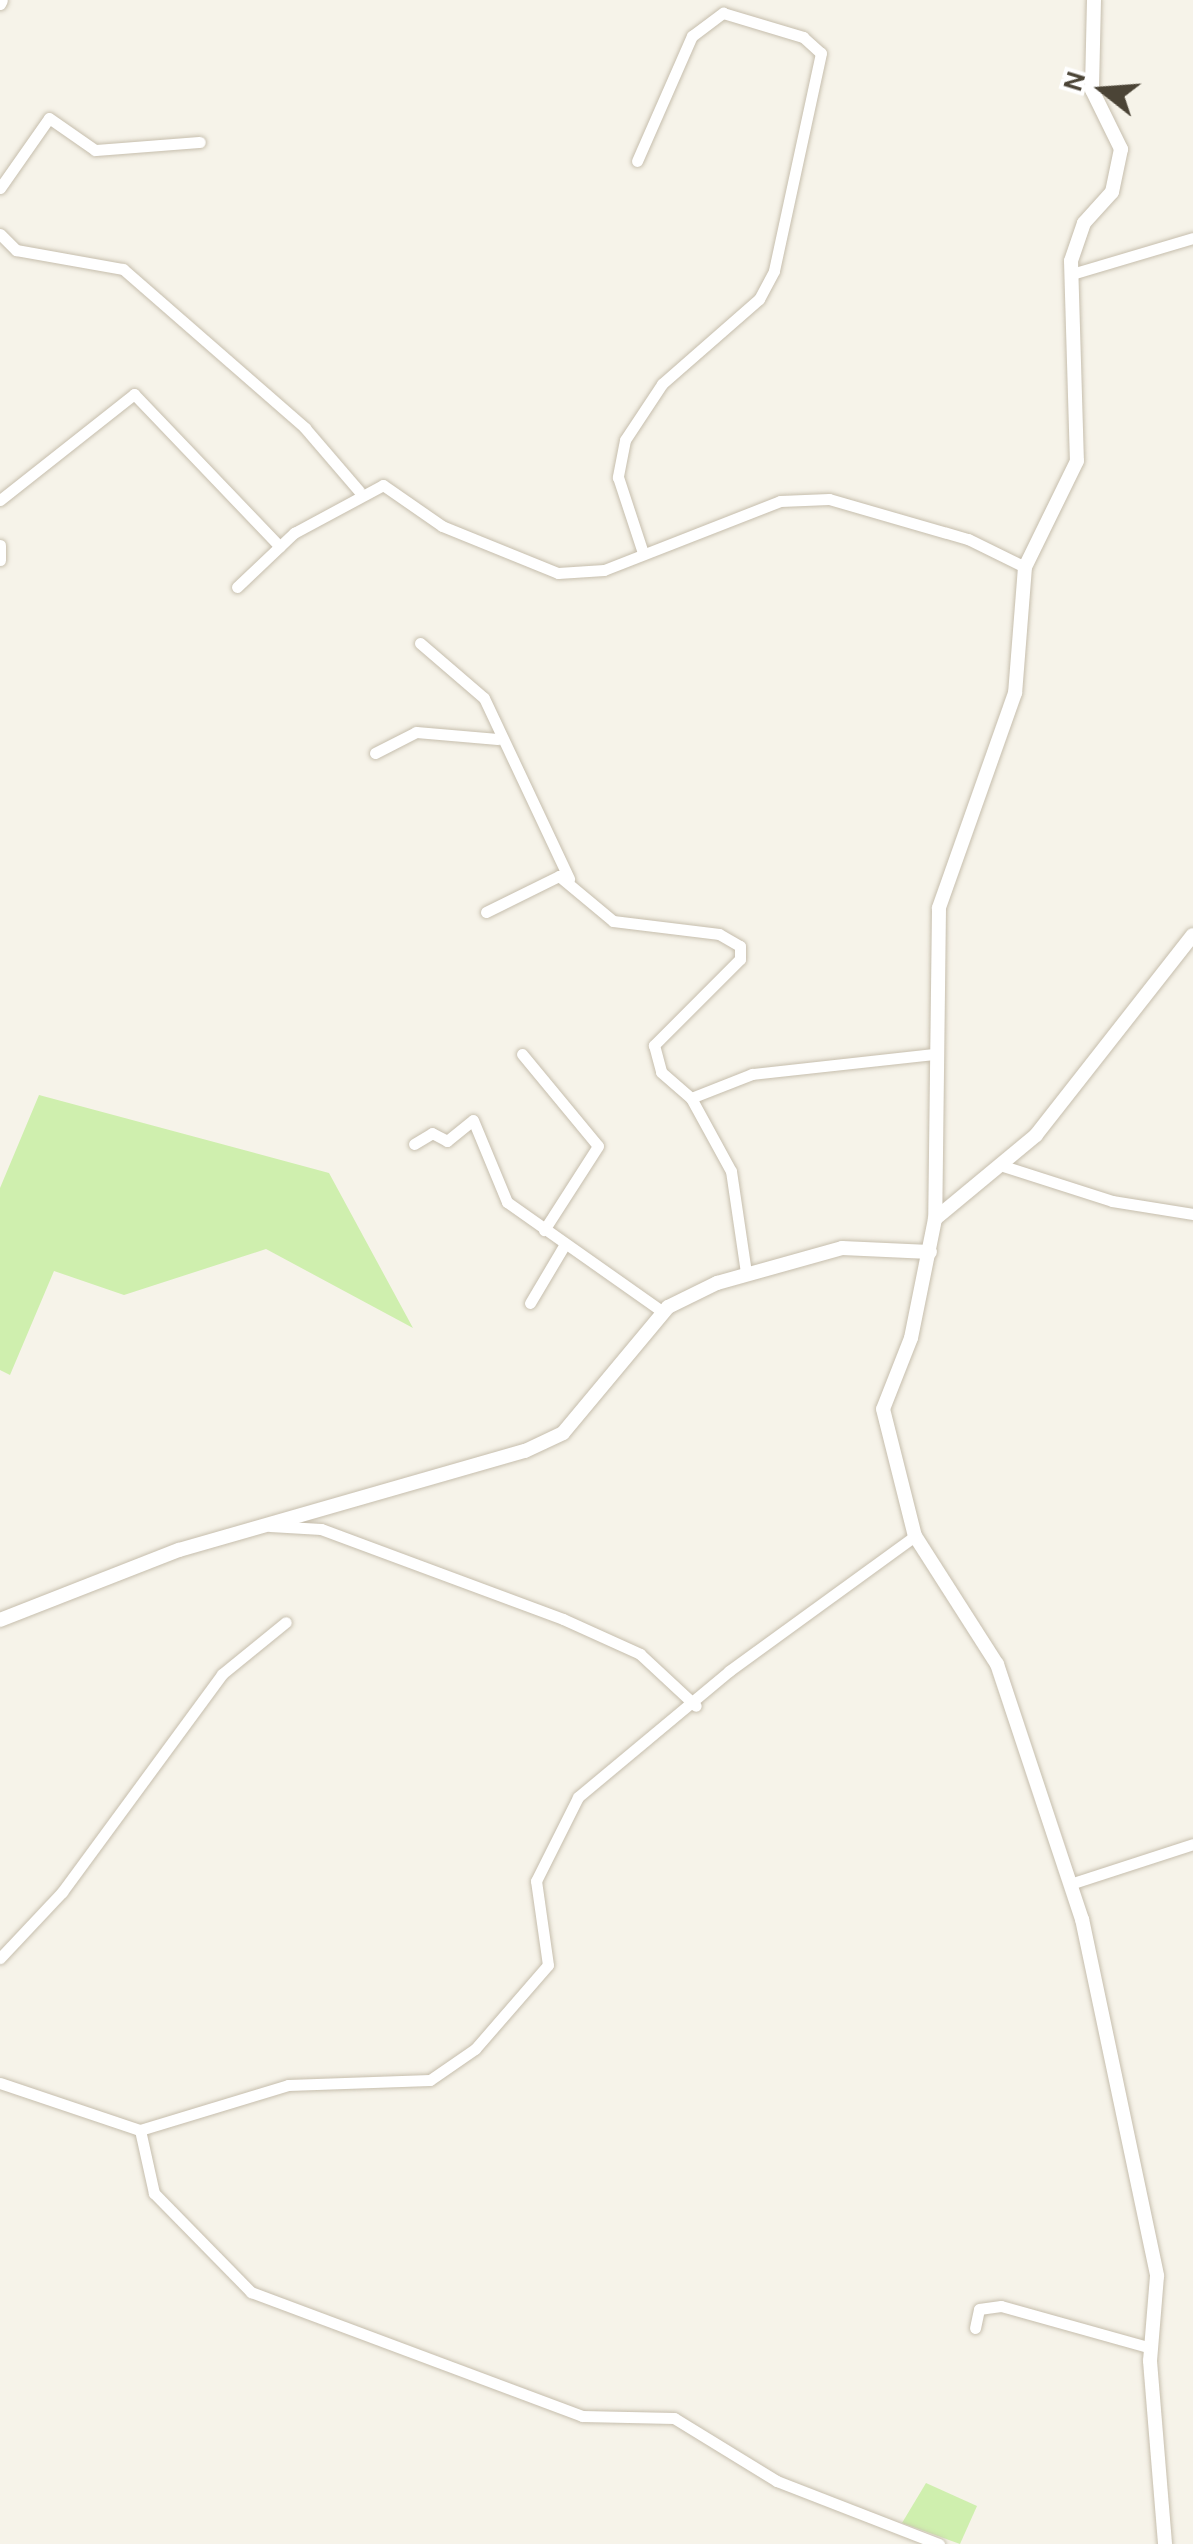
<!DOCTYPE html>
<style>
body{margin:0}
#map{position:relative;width:1193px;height:2544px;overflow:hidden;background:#f6f3e9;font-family:Karla,sans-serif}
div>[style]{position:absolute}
.green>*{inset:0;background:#cfefae}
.roads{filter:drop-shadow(0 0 2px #c6bead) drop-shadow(0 0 2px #c6bead)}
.minor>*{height:11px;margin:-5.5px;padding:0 5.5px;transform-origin:5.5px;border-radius:5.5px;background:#fff}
.tertiary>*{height:14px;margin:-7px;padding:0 7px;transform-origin:7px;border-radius:7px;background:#fff}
span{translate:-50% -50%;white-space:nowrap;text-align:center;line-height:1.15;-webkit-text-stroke:10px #fff;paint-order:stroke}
.north{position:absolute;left:1053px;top:40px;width:100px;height:100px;-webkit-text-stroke:8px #fff;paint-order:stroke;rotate:287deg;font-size:28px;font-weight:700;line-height:40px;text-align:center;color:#4b4436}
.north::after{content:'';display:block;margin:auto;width:35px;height:45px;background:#4b4436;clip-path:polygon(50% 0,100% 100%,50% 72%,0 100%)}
</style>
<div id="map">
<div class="green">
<i style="clip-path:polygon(39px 1095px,329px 1173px,413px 1328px,266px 1249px,124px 1295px,54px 1271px,10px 1375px,0 1370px,0 1188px)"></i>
<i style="clip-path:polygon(926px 2483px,977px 2506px,960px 2544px,902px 2523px)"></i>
</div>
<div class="roads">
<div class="minor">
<i style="left:0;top:4px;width:4px;rotate:-63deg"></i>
<i style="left:637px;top:161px;width:137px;rotate:-66.3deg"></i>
<i style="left:692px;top:36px;width:39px;rotate:-37deg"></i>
<i style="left:723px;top:13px;width:84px;rotate:16.7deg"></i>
<i style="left:803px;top:37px;width:24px;rotate:42deg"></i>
<i style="left:821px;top:53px;width:223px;rotate:102.2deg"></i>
<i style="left:774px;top:271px;width:32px;rotate:118deg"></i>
<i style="left:759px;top:299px;width:129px;rotate:138.8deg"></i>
<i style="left:662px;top:384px;width:67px;rotate:123.5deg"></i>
<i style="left:625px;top:440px;width:38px;rotate:101deg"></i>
<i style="left:618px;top:477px;width:77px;rotate:71.8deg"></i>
<i style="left:0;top:188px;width:85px;rotate:-55deg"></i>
<i style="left:49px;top:118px;width:56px;rotate:34.8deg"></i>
<i style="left:95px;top:150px;width:105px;rotate:-4.4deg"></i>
<i style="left:0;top:234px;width:23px;rotate:45deg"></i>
<i style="left:16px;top:250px;width:109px;rotate:10.1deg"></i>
<i style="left:123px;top:269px;width:242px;rotate:41.1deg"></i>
<i style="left:305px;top:428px;width:83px;rotate:49.4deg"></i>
<i style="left:1072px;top:274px;width:126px;rotate:-16.6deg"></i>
<i style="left:0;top:500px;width:171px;rotate:-38.3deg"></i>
<i style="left:134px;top:394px;width:211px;rotate:46.3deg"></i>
<i style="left:0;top:545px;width:15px;rotate:90deg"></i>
<i style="left:237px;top:587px;width:79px;rotate:-43.5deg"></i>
<i style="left:294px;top:533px;width:101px;rotate:-28.3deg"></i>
<i style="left:383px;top:485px;width:72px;rotate:34.8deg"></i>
<i style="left:442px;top:526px;width:125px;rotate:22.1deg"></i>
<i style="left:558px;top:573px;width:46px;rotate:-3.7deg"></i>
<i style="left:604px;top:570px;width:189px;rotate:-21.4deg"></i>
<i style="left:780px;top:501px;width:49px;rotate:-2.3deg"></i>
<i style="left:829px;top:499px;width:145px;rotate:16.1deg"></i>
<i style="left:968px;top:539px;width:64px;rotate:26.2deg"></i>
<i style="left:420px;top:643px;width:84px;rotate:40.7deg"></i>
<i style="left:484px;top:698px;width:200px;rotate:64.8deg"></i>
<i style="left:375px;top:753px;width:46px;rotate:-27.1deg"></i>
<i style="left:416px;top:732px;width:82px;rotate:4.9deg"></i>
<i style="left:486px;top:912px;width:81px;rotate:-26.3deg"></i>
<i style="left:559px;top:876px;width:70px;rotate:39.8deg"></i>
<i style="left:613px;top:921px;width:107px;rotate:7deg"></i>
<i style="left:719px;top:934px;width:24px;rotate:30deg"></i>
<i style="left:740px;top:946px;width:13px;rotate:90deg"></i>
<i style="left:740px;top:959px;width:122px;rotate:135deg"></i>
<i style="left:654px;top:1045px;width:28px;rotate:75deg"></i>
<i style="left:661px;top:1072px;width:40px;rotate:41deg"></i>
<i style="left:691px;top:1098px;width:83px;rotate:61.3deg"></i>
<i style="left:731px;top:1171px;width:102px;rotate:81.6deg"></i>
<i style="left:522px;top:1054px;width:119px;rotate:50.4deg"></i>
<i style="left:598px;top:1146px;width:100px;rotate:122.7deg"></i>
<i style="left:691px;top:1098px;width:66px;rotate:-21.5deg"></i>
<i style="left:752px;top:1074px;width:182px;rotate:-6.3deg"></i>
<i style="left:414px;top:1144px;width:21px;rotate:-31deg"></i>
<i style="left:432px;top:1133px;width:17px;rotate:28deg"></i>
<i style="left:447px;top:1141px;width:33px;rotate:-39deg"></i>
<i style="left:473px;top:1120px;width:89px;rotate:67.5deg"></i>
<i style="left:507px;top:1202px;width:191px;rotate:35.2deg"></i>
<i style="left:1000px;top:1165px;width:118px;rotate:17.8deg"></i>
<i style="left:1112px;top:1201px;width:82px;rotate:9.1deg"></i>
<i style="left:530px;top:1303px;width:69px;rotate:-59.3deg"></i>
<i style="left:270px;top:1526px;width:51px;rotate:3.4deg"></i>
<i style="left:321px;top:1529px;width:258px;rotate:20.4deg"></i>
<i style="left:563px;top:1619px;width:85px;rotate:24.4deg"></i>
<i style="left:640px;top:1654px;width:76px;rotate:42.9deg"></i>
<i style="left:1070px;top:1884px;width:129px;rotate:-18deg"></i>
<i style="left:0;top:1958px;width:91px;rotate:-46.8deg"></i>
<i style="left:62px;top:1892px;width:270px;rotate:-53.7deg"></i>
<i style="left:222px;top:1674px;width:82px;rotate:-39.1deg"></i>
<i style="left:0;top:2083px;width:148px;rotate:18.6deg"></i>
<i style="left:140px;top:2130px;width:65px;rotate:77.5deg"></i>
<i style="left:154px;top:2193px;width:139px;rotate:45.6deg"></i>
<i style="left:251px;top:2292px;width:353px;rotate:20.5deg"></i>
<i style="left:582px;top:2416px;width:92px;rotate:1.2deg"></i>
<i style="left:674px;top:2418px;width:121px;rotate:31.5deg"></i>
<i style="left:777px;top:2481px;width:174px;rotate:21.3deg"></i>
<i style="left:140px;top:2130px;width:155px;rotate:-16.9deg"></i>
<i style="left:288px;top:2085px;width:142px;rotate:-2deg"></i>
<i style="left:430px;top:2080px;width:55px;rotate:-34.6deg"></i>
<i style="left:475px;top:2049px;width:111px;rotate:-49deg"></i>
<i style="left:548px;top:1965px;width:85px;rotate:-98.1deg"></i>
<i style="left:536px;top:1881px;width:94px;rotate:-63.4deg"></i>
<i style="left:578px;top:1797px;width:197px;rotate:-39.8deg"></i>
<i style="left:729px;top:1671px;width:230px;rotate:-36deg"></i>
<i style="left:975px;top:2328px;width:19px;rotate:-78deg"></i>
<i style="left:979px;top:2309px;width:22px;rotate:-8deg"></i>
<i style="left:1001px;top:2306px;width:156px;rotate:15.6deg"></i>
</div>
<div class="tertiary">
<i style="left:1094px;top:0;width:90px;rotate:91.3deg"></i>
<i style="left:1092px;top:90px;width:66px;rotate:63.8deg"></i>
<i style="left:1121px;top:149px;width:44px;rotate:101.8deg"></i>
<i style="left:1112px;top:192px;width:42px;rotate:132.1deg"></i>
<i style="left:1084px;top:223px;width:40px;rotate:108.9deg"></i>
<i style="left:1071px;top:261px;width:200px;rotate:88.3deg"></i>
<i style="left:1077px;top:461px;width:118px;rotate:116.1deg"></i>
<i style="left:1025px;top:567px;width:126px;rotate:94.5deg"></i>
<i style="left:1015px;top:693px;width:228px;rotate:109.5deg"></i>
<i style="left:939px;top:908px;width:311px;rotate:90.7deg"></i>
<i style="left:935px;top:1219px;width:121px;rotate:101.4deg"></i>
<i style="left:911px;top:1338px;width:76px;rotate:111.5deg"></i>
<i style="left:883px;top:1409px;width:131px;rotate:75.9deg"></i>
<i style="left:915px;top:1536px;width:152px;rotate:57.4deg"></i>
<i style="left:997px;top:1664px;width:269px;rotate:71.6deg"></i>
<i style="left:1082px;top:1919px;width:365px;rotate:78.1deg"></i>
<i style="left:1157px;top:2276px;width:85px;rotate:94.7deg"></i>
<i style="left:1150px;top:2361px;width:184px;rotate:85.3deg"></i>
<i style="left:935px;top:1219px;width:131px;rotate:-39.7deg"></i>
<i style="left:1036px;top:1135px;width:254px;rotate:-51.9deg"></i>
<i style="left:0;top:1620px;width:192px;rotate:-21.4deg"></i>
<i style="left:179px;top:1550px;width:360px;rotate:-16deg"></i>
<i style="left:525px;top:1451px;width:42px;rotate:-25.3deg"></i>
<i style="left:563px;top:1433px;width:164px;rotate:-50.2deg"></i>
<i style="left:668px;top:1307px;width:55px;rotate:-26.1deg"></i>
<i style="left:717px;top:1283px;width:130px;rotate:-15.6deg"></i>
<i style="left:842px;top:1248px;width:88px;rotate:2.6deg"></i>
</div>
</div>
<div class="north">N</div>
</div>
